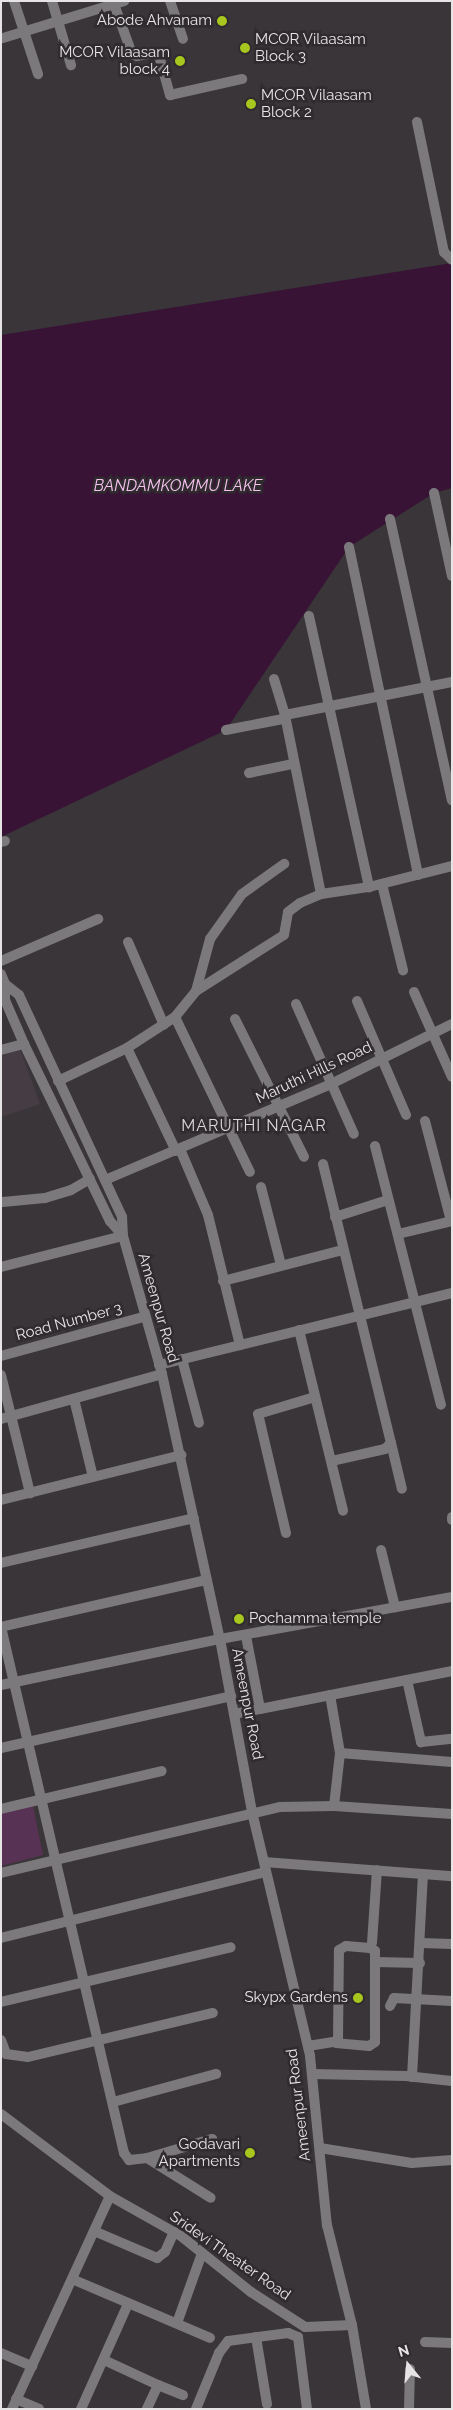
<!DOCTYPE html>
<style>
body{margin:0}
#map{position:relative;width:453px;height:2410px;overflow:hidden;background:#393539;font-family:Raleway,sans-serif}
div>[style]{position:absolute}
.built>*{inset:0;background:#463c44}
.green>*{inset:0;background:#583254}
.water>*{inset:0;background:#381335}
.minor>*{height:10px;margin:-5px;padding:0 5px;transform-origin:5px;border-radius:5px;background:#7b797b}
.dots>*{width:14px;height:14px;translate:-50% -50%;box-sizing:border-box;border:2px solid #2f2b2e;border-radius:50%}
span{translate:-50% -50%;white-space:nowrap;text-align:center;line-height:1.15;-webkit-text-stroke:5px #2f2b2e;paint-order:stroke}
.poi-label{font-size:15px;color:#e7e4e6}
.right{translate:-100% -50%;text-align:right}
.left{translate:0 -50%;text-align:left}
.street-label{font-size:15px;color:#e7e4e6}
.water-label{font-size:16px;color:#f8c3f1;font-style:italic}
.neighbourhood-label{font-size:16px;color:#ddd8dc;letter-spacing:1px}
.frame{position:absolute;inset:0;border:2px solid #e7e4e6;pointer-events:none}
.north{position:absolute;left:383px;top:2340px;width:50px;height:50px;-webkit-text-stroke:4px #2f2b2e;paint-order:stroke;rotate:343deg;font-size:14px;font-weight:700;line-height:20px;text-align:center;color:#e7e4e6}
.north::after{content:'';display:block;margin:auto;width:18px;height:22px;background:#e7e4e6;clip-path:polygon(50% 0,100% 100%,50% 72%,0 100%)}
</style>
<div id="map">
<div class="built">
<i style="clip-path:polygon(20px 1049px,40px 1104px,1px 1117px,1px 1056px)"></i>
</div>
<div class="green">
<i style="clip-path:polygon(33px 1806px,43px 1855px,1px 1866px,1px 1813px)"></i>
</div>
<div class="water">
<i style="clip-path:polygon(452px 263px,452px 488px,434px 493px,349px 547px,226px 730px,1px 837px,1px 335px)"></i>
</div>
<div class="minor">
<i style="left:14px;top:1px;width:77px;rotate:71.8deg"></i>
<i style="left:52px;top:1px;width:67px;rotate:73.5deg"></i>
<i style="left:170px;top:1px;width:40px;rotate:71.1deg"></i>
<i style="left:114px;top:4px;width:53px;rotate:70.2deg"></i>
<i style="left:132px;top:54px;width:5px;rotate:22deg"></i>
<i style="left:137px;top:56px;width:21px;rotate:-11deg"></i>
<i style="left:158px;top:52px;width:45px;rotate:74.4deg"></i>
<i style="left:170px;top:95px;width:74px;rotate:-12.5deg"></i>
<i style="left:3px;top:38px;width:127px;rotate:-17deg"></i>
<i style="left:417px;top:122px;width:133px;rotate:78.3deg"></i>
<i style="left:444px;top:252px;width:11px;rotate:45deg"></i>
<i style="left:434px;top:493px;width:85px;rotate:77.8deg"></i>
<i style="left:390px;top:519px;width:288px;rotate:77.6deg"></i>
<i style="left:349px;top:547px;width:335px;rotate:78.1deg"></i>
<i style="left:309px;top:616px;width:278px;rotate:77.5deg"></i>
<i style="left:274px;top:679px;width:38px;rotate:73deg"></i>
<i style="left:226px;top:730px;width:58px;rotate:-10.9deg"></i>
<i style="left:249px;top:773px;width:45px;rotate:-11.6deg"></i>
<i style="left:1px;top:842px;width:4px;rotate:-14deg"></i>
<i style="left:382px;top:884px;width:89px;rotate:76.3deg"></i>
<i style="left:321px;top:894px;width:183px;rotate:-101.4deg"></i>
<i style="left:285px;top:715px;width:170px;rotate:-11.2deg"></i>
<i style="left:128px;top:942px;width:90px;rotate:66.6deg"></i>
<i style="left:1px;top:961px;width:106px;rotate:-23.4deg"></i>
<i style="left:1px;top:974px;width:11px;rotate:68deg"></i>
<i style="left:5px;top:984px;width:16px;rotate:90deg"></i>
<i style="left:5px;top:1000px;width:48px;rotate:66.6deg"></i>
<i style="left:24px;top:1044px;width:197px;rotate:64.1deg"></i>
<i style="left:110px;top:1221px;width:20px;rotate:49deg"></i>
<i style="left:123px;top:1236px;width:143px;rotate:74.2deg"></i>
<i style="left:162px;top:1374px;width:271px;rotate:77.7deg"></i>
<i style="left:220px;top:1639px;width:176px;rotate:79.5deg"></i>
<i style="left:252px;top:1812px;width:251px;rotate:76.6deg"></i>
<i style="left:310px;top:2056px;width:170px;rotate:84.3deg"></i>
<i style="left:327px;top:2225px;width:103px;rotate:76deg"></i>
<i style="left:352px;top:2325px;width:85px;rotate:80.5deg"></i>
<i style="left:5px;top:984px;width:18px;rotate:38deg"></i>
<i style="left:19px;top:995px;width:245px;rotate:65.1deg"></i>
<i style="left:122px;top:1217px;width:19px;rotate:87deg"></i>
<i style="left:196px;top:991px;width:54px;rotate:-74.9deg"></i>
<i style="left:210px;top:939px;width:55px;rotate:-54.6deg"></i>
<i style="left:242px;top:894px;width:52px;rotate:-35.5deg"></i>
<i style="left:414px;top:992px;width:93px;rotate:65.9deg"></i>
<i style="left:357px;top:1001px;width:124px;rotate:66.7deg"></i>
<i style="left:296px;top:1004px;width:142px;rotate:66deg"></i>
<i style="left:175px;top:1017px;width:172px;rotate:64.2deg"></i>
<i style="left:235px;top:1019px;width:154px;rotate:63.4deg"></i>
<i style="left:127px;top:1048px;width:114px;rotate:64.6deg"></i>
<i style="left:1px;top:1050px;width:24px;rotate:-15deg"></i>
<i style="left:58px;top:1081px;width:76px;rotate:-25.6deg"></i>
<i style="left:127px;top:1048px;width:57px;rotate:-32.9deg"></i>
<i style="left:175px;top:1017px;width:33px;rotate:-51deg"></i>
<i style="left:196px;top:991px;width:104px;rotate:-32.5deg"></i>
<i style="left:284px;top:935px;width:23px;rotate:-80deg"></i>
<i style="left:288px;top:912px;width:15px;rotate:-37deg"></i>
<i style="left:300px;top:903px;width:23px;rotate:-23deg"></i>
<i style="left:321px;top:894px;width:49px;rotate:-8.3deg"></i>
<i style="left:369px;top:887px;width:86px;rotate:-14.2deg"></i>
<i style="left:425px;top:1121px;width:103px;rotate:75.4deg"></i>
<i style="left:375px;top:1146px;width:267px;rotate:75.7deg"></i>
<i style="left:180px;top:1149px;width:72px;rotate:67deg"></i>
<i style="left:208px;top:1215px;width:134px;rotate:76.2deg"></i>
<i style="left:323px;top:1164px;width:287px;rotate:76.3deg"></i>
<i style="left:391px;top:1443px;width:8px;rotate:135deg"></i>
<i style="left:385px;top:1449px;width:54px;rotate:167.2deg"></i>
<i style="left:105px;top:1180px;width:246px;rotate:-23deg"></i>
<i style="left:331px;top:1084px;width:135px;rotate:-26.4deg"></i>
<i style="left:261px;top:1187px;width:81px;rotate:75.6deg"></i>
<i style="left:3px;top:1202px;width:42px;rotate:-5.4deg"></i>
<i style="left:45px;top:1198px;width:27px;rotate:-17deg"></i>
<i style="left:71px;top:1190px;width:22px;rotate:-30deg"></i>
<i style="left:335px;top:1217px;width:56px;rotate:-17.8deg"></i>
<i style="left:398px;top:1234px;width:56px;rotate:-13.5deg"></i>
<i style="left:1px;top:1267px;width:126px;rotate:-14.3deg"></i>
<i style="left:223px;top:1281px;width:124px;rotate:-14.5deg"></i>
<i style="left:299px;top:1330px;width:186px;rotate:76.3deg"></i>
<i style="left:1px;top:1356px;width:148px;rotate:-15.3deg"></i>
<i style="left:182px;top:1359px;width:66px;rotate:75.1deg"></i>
<i style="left:159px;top:1365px;width:302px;rotate:-13.8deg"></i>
<i style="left:1px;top:1375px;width:122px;rotate:76.2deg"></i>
<i style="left:74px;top:1399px;width:80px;rotate:76.3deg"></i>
<i style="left:1px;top:1419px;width:167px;rotate:-15.6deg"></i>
<i style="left:391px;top:1443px;width:47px;rotate:76.6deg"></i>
<i style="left:1px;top:1500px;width:186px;rotate:-14deg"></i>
<i style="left:452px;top:1517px;width:3px;rotate:90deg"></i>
<i style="left:286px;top:1533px;width:122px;rotate:-103.2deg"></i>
<i style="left:258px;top:1414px;width:59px;rotate:-16.6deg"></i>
<i style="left:381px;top:1550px;width:59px;rotate:76.2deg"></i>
<i style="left:1px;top:1563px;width:198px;rotate:-13.1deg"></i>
<i style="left:1px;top:1627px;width:540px;rotate:76.84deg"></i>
<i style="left:124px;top:2153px;width:9px;rotate:54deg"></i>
<i style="left:129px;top:2160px;width:18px;rotate:-6deg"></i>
<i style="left:147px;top:2158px;width:68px;rotate:-16.3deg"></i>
<i style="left:1px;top:1627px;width:211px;rotate:-12.9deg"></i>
<i style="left:246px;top:1636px;width:74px;rotate:79.1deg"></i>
<i style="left:260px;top:1709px;width:196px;rotate:-11.2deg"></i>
<i style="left:407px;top:1680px;width:64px;rotate:77.3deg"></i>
<i style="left:421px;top:1742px;width:31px;rotate:-6deg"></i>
<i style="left:1px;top:1685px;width:224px;rotate:-11.9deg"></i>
<i style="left:220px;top:1639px;width:236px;rotate:-10.3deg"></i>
<i style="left:330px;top:1695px;width:59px;rotate:80.2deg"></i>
<i style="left:234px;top:1714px;width:26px;rotate:-11deg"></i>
<i style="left:1px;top:1748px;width:236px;rotate:-12.7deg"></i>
<i style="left:334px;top:1806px;width:53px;rotate:-83.5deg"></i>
<i style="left:340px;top:1753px;width:112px;rotate:4.6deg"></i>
<i style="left:1px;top:1809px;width:165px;rotate:-13.3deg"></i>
<i style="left:264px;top:1862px;width:189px;rotate:4.3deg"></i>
<i style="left:1px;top:1873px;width:287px;rotate:-13.3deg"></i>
<i style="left:280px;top:1807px;width:54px;rotate:-1.1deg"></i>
<i style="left:334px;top:1806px;width:118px;rotate:3.9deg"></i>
<i style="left:1px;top:1938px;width:273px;rotate:-14deg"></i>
<i style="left:372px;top:1943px;width:73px;rotate:-86.1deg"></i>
<i style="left:421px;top:1943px;width:31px;rotate:2deg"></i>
<i style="left:375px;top:1962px;width:45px;rotate:1.3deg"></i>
<i style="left:1px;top:2002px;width:236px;rotate:-13.4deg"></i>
<i style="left:390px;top:2006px;width:9px;rotate:-63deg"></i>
<i style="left:394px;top:1998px;width:58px;rotate:3deg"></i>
<i style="left:1px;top:2040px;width:15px;rotate:70deg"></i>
<i style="left:6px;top:2054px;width:22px;rotate:8deg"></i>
<i style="left:28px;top:2057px;width:190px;rotate:-13.4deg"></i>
<i style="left:308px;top:2046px;width:30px;rotate:-9deg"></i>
<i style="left:338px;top:2041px;width:91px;rotate:-89.4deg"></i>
<i style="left:339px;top:1950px;width:8px;rotate:-30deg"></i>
<i style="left:346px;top:1946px;width:24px;rotate:5deg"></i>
<i style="left:370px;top:1948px;width:6px;rotate:31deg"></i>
<i style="left:375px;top:1951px;width:91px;rotate:90deg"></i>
<i style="left:375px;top:2042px;width:7px;rotate:146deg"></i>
<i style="left:369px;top:2046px;width:33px;rotate:-175deg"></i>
<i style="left:312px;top:2074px;width:94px;rotate:1.2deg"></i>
<i style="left:406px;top:2076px;width:46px;rotate:6.2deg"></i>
<i style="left:412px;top:2077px;width:203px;rotate:-86.9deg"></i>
<i style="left:113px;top:2102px;width:107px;rotate:-15.2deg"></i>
<i style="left:1px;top:2114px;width:136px;rotate:37deg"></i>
<i style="left:110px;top:2196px;width:81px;rotate:29.4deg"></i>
<i style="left:181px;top:2236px;width:90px;rotate:38.7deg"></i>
<i style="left:251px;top:2292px;width:64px;rotate:32.9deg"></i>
<i style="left:305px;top:2327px;width:47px;rotate:-2.4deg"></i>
<i style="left:320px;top:2148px;width:93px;rotate:9.3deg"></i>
<i style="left:412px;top:2163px;width:40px;rotate:-4.3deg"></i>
<i style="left:147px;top:2158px;width:75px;rotate:32deg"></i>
<i style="left:94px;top:2231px;width:69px;rotate:23.2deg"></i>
<i style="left:157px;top:2258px;width:10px;rotate:-37deg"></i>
<i style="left:165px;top:2252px;width:22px;rotate:-66deg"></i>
<i style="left:72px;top:2279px;width:150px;rotate:23.1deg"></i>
<i style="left:177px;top:2323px;width:74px;rotate:-70.3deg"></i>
<i style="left:256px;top:2337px;width:68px;rotate:80.7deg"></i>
<i style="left:425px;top:2342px;width:27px;rotate:2deg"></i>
<i style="left:1px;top:2353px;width:34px;rotate:23deg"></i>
<i style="left:104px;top:2360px;width:60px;rotate:24.8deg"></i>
<i style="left:158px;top:2385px;width:26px;rotate:115deg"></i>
<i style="left:158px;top:2385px;width:27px;rotate:22deg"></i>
<i style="left:16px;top:2399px;width:25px;rotate:23deg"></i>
<i style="left:12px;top:2409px;width:234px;rotate:-65.3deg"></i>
<i style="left:81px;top:2409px;width:115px;rotate:-65.9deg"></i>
<i style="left:196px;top:2409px;width:61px;rotate:-67.7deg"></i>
<i style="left:219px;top:2353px;width:15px;rotate:-53deg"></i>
<i style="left:228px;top:2341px;width:61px;rotate:-7.6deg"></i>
<i style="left:288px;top:2333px;width:11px;rotate:22deg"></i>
<i style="left:298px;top:2337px;width:73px;rotate:82.9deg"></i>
<i style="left:409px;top:2409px;width:40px;rotate:-88.6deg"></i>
</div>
<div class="dots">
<i style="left:222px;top:21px;background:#a7c71e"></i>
<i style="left:245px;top:48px;background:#a7c71e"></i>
<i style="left:180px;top:61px;background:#a7c71e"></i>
<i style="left:251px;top:104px;background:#a7c71e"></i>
<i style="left:239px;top:1619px;background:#a7c71e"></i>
<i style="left:358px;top:1998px;background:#a7c71e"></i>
<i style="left:250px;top:2153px;background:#a7c71e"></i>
</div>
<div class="poi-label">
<span class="right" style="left:212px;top:21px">Abode Ahvanam</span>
<span class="left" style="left:255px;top:48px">MCOR Vilaasam<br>Block 3</span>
<span class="right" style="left:170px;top:61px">MCOR Vilaasam<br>block 4</span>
<span class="left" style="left:261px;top:104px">MCOR Vilaasam<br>Block 2</span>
<span class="left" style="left:249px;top:1619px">Pochamma temple</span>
<span class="right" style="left:348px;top:1998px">Skypx Gardens</span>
<span class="right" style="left:240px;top:2153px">Godavari<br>Apartments</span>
</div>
<div class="street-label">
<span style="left:314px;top:1073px;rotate:-25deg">Maruthi Hills Road</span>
<span style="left:158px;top:1308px;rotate:74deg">Ameenpur Road</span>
<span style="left:69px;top:1322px;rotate:-15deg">Road Number 3</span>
<span style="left:247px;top:1704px;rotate:79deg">Ameenpur Road</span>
<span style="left:299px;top:2105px;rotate:-97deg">Ameenpur Road</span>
<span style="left:230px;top:2256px;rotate:35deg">Sridevi Theater Road</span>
</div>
<div class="water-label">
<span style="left:178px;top:486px">BANDAMKOMMU LAKE</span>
</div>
<div class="neighbourhood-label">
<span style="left:254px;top:1126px">MARUTHI NAGAR</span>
</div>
<div class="frame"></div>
<div class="north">N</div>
</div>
